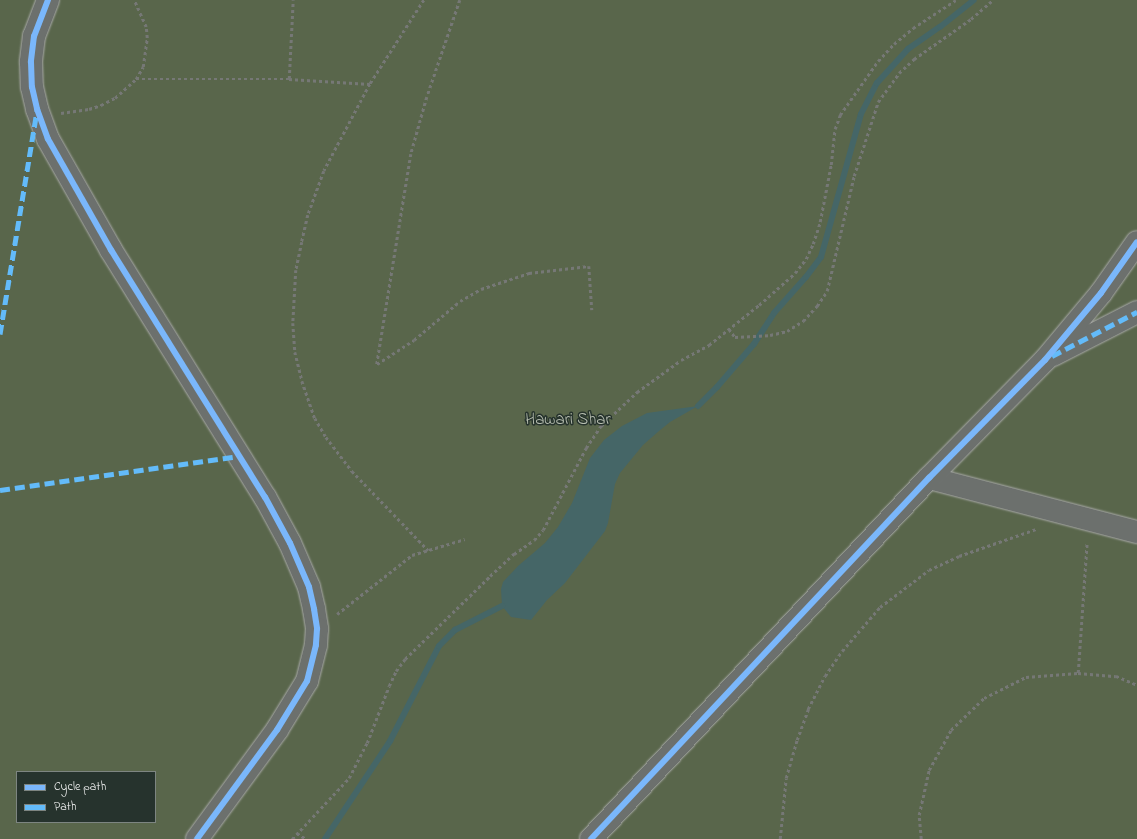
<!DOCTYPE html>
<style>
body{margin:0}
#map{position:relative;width:1137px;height:839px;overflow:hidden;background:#3d403b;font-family:"Indie Flower",sans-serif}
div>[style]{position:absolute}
.green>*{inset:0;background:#59664b}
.water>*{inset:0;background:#456667}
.stream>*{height:6px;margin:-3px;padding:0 3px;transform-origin:3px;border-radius:3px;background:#456667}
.path>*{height:2.5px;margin-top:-1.25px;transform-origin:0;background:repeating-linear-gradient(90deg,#767876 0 3px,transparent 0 6px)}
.roads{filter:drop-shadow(0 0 1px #a8a9a7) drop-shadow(0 0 1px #a8a9a7)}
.minor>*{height:22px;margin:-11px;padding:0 11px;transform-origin:11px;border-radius:11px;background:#6c706d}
.quiet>*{height:5px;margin-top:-2.5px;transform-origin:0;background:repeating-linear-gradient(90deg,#63bbfa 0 10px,transparent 0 15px)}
.cycleway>*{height:6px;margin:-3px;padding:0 3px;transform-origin:3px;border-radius:3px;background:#7ab7fb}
span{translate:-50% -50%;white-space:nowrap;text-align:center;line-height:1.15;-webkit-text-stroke:3px #26332d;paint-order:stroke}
.park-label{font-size:17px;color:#b6bdaf}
.legend{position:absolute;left:16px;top:771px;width:140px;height:52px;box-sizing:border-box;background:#26332d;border:1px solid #7d8581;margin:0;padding:5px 7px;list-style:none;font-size:12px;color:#fff}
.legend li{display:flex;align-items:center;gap:8px;height:20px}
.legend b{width:20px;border:1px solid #7d8581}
</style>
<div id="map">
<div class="green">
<i style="clip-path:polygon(evenodd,0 0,1137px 0,1137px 839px,0 839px,0 0,17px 772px,155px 772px,155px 822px,17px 822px,17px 772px)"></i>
</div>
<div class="water">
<i style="clip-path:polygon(698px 406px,670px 422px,659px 431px,643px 445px,620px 473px,615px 484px,608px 523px,605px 531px,565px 583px,547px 600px,531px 620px,511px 617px,502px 606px,501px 589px,503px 582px,518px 566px,545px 543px,558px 527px,572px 503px,590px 458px,604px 440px,622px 426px,647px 413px)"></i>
</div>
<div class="stream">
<i style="left:698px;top:406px;width:27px;rotate:-45deg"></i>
<i style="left:717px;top:387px;width:57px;rotate:-49.3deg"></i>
<i style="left:754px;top:344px;width:37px;rotate:-57deg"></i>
<i style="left:774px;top:313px;width:48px;rotate:-48.4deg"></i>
<i style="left:806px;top:277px;width:25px;rotate:-53deg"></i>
<i style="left:821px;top:257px;width:148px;rotate:-74.4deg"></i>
<i style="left:861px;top:114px;width:35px;rotate:-63deg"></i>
<i style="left:877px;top:83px;width:46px;rotate:-47.6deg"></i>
<i style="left:908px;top:49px;width:39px;rotate:-35deg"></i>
<i style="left:940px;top:27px;width:43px;rotate:-38.5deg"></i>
<i style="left:325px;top:839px;width:118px;rotate:-56.4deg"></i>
<i style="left:390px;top:741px;width:107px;rotate:-62.7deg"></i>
<i style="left:439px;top:646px;width:23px;rotate:-45deg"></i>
<i style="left:455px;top:630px;width:53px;rotate:-27.1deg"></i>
</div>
<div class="path">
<i style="left:424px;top:0;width:100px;rotate:122.7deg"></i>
<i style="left:370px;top:84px;width:98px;rotate:117.9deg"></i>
<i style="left:324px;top:171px;width:47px;rotate:110deg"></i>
<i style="left:308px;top:215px;width:28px;rotate:103deg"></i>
<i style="left:302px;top:242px;width:29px;rotate:102deg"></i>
<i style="left:296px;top:270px;width:53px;rotate:93.2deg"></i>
<i style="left:293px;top:323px;width:29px;rotate:86deg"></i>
<i style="left:295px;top:352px;width:30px;rotate:76deg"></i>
<i style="left:302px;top:381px;width:39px;rotate:71deg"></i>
<i style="left:315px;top:418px;width:22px;rotate:60deg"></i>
<i style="left:326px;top:437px;width:43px;rotate:52.6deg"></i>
<i style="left:352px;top:471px;width:110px;rotate:46.1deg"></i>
<i style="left:460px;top:0;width:102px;rotate:108.8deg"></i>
<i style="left:427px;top:97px;width:59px;rotate:105.7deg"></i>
<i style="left:411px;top:154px;width:213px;rotate:99.2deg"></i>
<i style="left:377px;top:364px;width:44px;rotate:-33deg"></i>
<i style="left:414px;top:340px;width:60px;rotate:-40.3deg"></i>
<i style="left:460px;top:301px;width:24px;rotate:-30deg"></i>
<i style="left:481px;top:289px;width:51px;rotate:-18.4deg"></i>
<i style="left:529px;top:273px;width:60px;rotate:-6.7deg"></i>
<i style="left:589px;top:266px;width:44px;rotate:86.1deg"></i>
<i style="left:136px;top:79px;width:153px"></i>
<i style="left:289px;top:79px;width:81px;rotate:3.5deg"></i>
<i style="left:289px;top:79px;width:79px;rotate:-87.1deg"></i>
<i style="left:61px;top:113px;width:28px;rotate:-8deg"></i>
<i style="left:89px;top:109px;width:13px;rotate:-18deg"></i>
<i style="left:101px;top:105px;width:16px;rotate:-27deg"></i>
<i style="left:115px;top:98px;width:28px;rotate:-42deg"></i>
<i style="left:136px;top:79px;width:14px;rotate:-60deg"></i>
<i style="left:143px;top:67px;width:29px;rotate:-82deg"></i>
<i style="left:147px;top:38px;width:11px;rotate:-95deg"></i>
<i style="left:146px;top:27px;width:30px;rotate:-114deg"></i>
<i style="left:729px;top:329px;width:10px;rotate:53deg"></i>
<i style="left:735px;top:337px;width:35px;rotate:-3deg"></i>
<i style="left:770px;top:335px;width:17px;rotate:-13deg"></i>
<i style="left:787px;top:331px;width:19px;rotate:-32deg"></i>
<i style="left:803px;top:321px;width:21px;rotate:-47deg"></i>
<i style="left:817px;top:306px;width:18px;rotate:-56deg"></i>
<i style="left:827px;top:291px;width:118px;rotate:-76.8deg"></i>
<i style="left:854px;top:176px;width:78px;rotate:-72deg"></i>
<i style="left:878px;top:102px;width:36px;rotate:-54deg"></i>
<i style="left:899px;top:73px;width:21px;rotate:-43deg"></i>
<i style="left:914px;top:59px;width:70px;rotate:-35.1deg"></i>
<i style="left:971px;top:19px;width:29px;rotate:-41deg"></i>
<i style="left:337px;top:614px;width:95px;rotate:-38.2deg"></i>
<i style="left:412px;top:555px;width:55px;rotate:-16.8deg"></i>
<i style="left:1078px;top:673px;width:131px;rotate:-86.1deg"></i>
<i style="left:297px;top:833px;width:11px;rotate:34deg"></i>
<i style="left:292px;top:839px;width:83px;rotate:-46.9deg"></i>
<i style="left:349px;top:778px;width:39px;rotate:-63deg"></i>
<i style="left:367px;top:743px;width:61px;rotate:-68.9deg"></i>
<i style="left:389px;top:686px;width:17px;rotate:-65deg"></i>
<i style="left:396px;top:671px;width:15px;rotate:-53deg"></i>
<i style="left:405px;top:659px;width:119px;rotate:-44.3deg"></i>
<i style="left:490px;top:576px;width:33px;rotate:-43deg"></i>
<i style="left:514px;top:554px;width:24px;rotate:-35deg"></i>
<i style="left:534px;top:540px;width:13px;rotate:-48deg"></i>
<i style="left:543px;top:530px;width:93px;rotate:-62.3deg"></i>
<i style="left:586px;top:448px;width:27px;rotate:-56deg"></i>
<i style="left:601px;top:426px;width:50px;rotate:-43.4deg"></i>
<i style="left:637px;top:392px;width:54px;rotate:-36deg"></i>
<i style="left:681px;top:360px;width:32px;rotate:-28deg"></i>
<i style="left:709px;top:345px;width:64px;rotate:-38.7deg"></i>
<i style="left:759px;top:305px;width:48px;rotate:-41.6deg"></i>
<i style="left:795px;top:273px;width:18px;rotate:-52deg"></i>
<i style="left:806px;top:259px;width:17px;rotate:-65deg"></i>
<i style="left:813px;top:244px;width:23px;rotate:-72deg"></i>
<i style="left:820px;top:222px;width:58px;rotate:-79.1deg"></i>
<i style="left:831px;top:165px;width:36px;rotate:-84deg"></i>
<i style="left:835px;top:129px;width:15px;rotate:-70deg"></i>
<i style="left:840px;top:115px;width:66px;rotate:-54.9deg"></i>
<i style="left:878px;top:61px;width:23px;rotate:-47deg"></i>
<i style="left:894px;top:44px;width:25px;rotate:-40deg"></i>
<i style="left:913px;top:28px;width:51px;rotate:-33.1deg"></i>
<i style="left:780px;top:839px;width:61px;rotate:-84.4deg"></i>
<i style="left:786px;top:778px;width:40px;rotate:-74deg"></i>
<i style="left:797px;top:740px;width:33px;rotate:-70deg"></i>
<i style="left:808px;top:709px;width:37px;rotate:-63deg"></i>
<i style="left:825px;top:676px;width:30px;rotate:-56deg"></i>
<i style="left:842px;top:651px;width:58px;rotate:-49.2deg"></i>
<i style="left:880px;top:607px;width:61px;rotate:-37.1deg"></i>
<i style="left:929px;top:570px;width:33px;rotate:-25deg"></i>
<i style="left:959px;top:556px;width:82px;rotate:-19.3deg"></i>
<i style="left:921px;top:839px;width:24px;rotate:-95deg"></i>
<i style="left:919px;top:815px;width:46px;rotate:-77.5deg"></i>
<i style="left:929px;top:770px;width:46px;rotate:-61.2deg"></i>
<i style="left:951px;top:730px;width:46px;rotate:-44.1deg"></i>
<i style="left:984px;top:698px;width:47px;rotate:-26.6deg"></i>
<i style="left:1026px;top:677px;width:52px;rotate:-4.4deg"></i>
<i style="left:1078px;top:673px;width:38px;rotate:5deg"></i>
<i style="left:1116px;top:676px;width:23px;rotate:23deg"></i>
</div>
<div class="roads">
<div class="minor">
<i style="left:48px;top:0;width:39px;rotate:111deg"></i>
<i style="left:34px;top:36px;width:26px;rotate:97deg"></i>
<i style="left:31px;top:62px;width:25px;rotate:88deg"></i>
<i style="left:32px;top:87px;width:23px;rotate:77deg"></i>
<i style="left:37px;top:109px;width:32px;rotate:70deg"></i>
<i style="left:48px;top:139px;width:128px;rotate:60.4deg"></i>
<i style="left:111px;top:250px;width:291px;rotate:58.1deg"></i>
<i style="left:265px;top:497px;width:52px;rotate:61.5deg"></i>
<i style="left:290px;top:543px;width:48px;rotate:66.6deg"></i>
<i style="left:309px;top:587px;width:23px;rotate:77deg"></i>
<i style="left:314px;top:609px;width:20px;rotate:81deg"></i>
<i style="left:317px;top:629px;width:16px;rotate:94deg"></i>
<i style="left:316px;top:645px;width:37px;rotate:104deg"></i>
<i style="left:307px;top:681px;width:57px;rotate:121.5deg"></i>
<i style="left:277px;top:730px;width:135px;rotate:126.3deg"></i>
<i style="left:1053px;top:355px;width:94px;rotate:-27.1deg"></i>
<i style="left:929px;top:478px;width:215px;rotate:14.6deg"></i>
<i style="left:591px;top:839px;width:495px;rotate:-46.9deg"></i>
<i style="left:929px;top:478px;width:165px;rotate:-45.5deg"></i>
<i style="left:1045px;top:360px;width:87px;rotate:-50.1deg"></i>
<i style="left:1101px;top:293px;width:62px;rotate:-54.8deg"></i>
</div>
</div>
<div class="quiet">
<i style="left:0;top:334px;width:226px;rotate:-80.6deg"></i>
<i style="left:1052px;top:356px;width:96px;rotate:-27.4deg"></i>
<i style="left:0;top:490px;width:240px;rotate:-8.1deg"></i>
</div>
<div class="cycleway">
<i style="left:48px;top:0;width:39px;rotate:111deg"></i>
<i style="left:34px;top:36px;width:26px;rotate:97deg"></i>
<i style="left:31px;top:62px;width:25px;rotate:88deg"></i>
<i style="left:32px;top:87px;width:23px;rotate:77deg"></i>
<i style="left:37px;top:109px;width:32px;rotate:70deg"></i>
<i style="left:48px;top:139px;width:128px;rotate:60.4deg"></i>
<i style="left:111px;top:250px;width:291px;rotate:58.1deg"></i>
<i style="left:265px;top:497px;width:52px;rotate:61.5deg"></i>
<i style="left:290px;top:543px;width:48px;rotate:66.6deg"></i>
<i style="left:309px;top:587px;width:23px;rotate:77deg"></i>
<i style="left:314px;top:609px;width:20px;rotate:81deg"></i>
<i style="left:317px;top:629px;width:16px;rotate:94deg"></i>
<i style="left:316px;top:645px;width:37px;rotate:104deg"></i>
<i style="left:307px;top:681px;width:57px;rotate:121.5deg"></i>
<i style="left:277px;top:730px;width:135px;rotate:126.3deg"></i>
<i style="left:591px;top:839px;width:495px;rotate:-46.9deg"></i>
<i style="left:929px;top:478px;width:165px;rotate:-45.5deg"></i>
<i style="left:1045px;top:360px;width:87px;rotate:-50.1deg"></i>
<i style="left:1101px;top:293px;width:62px;rotate:-54.8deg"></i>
</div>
<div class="park-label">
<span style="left:568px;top:420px">Hawari Shar</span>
</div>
<ul class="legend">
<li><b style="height:5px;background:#7ab7fb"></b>Cycle path</li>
<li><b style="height:5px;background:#63bbfa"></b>Path</li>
</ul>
</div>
